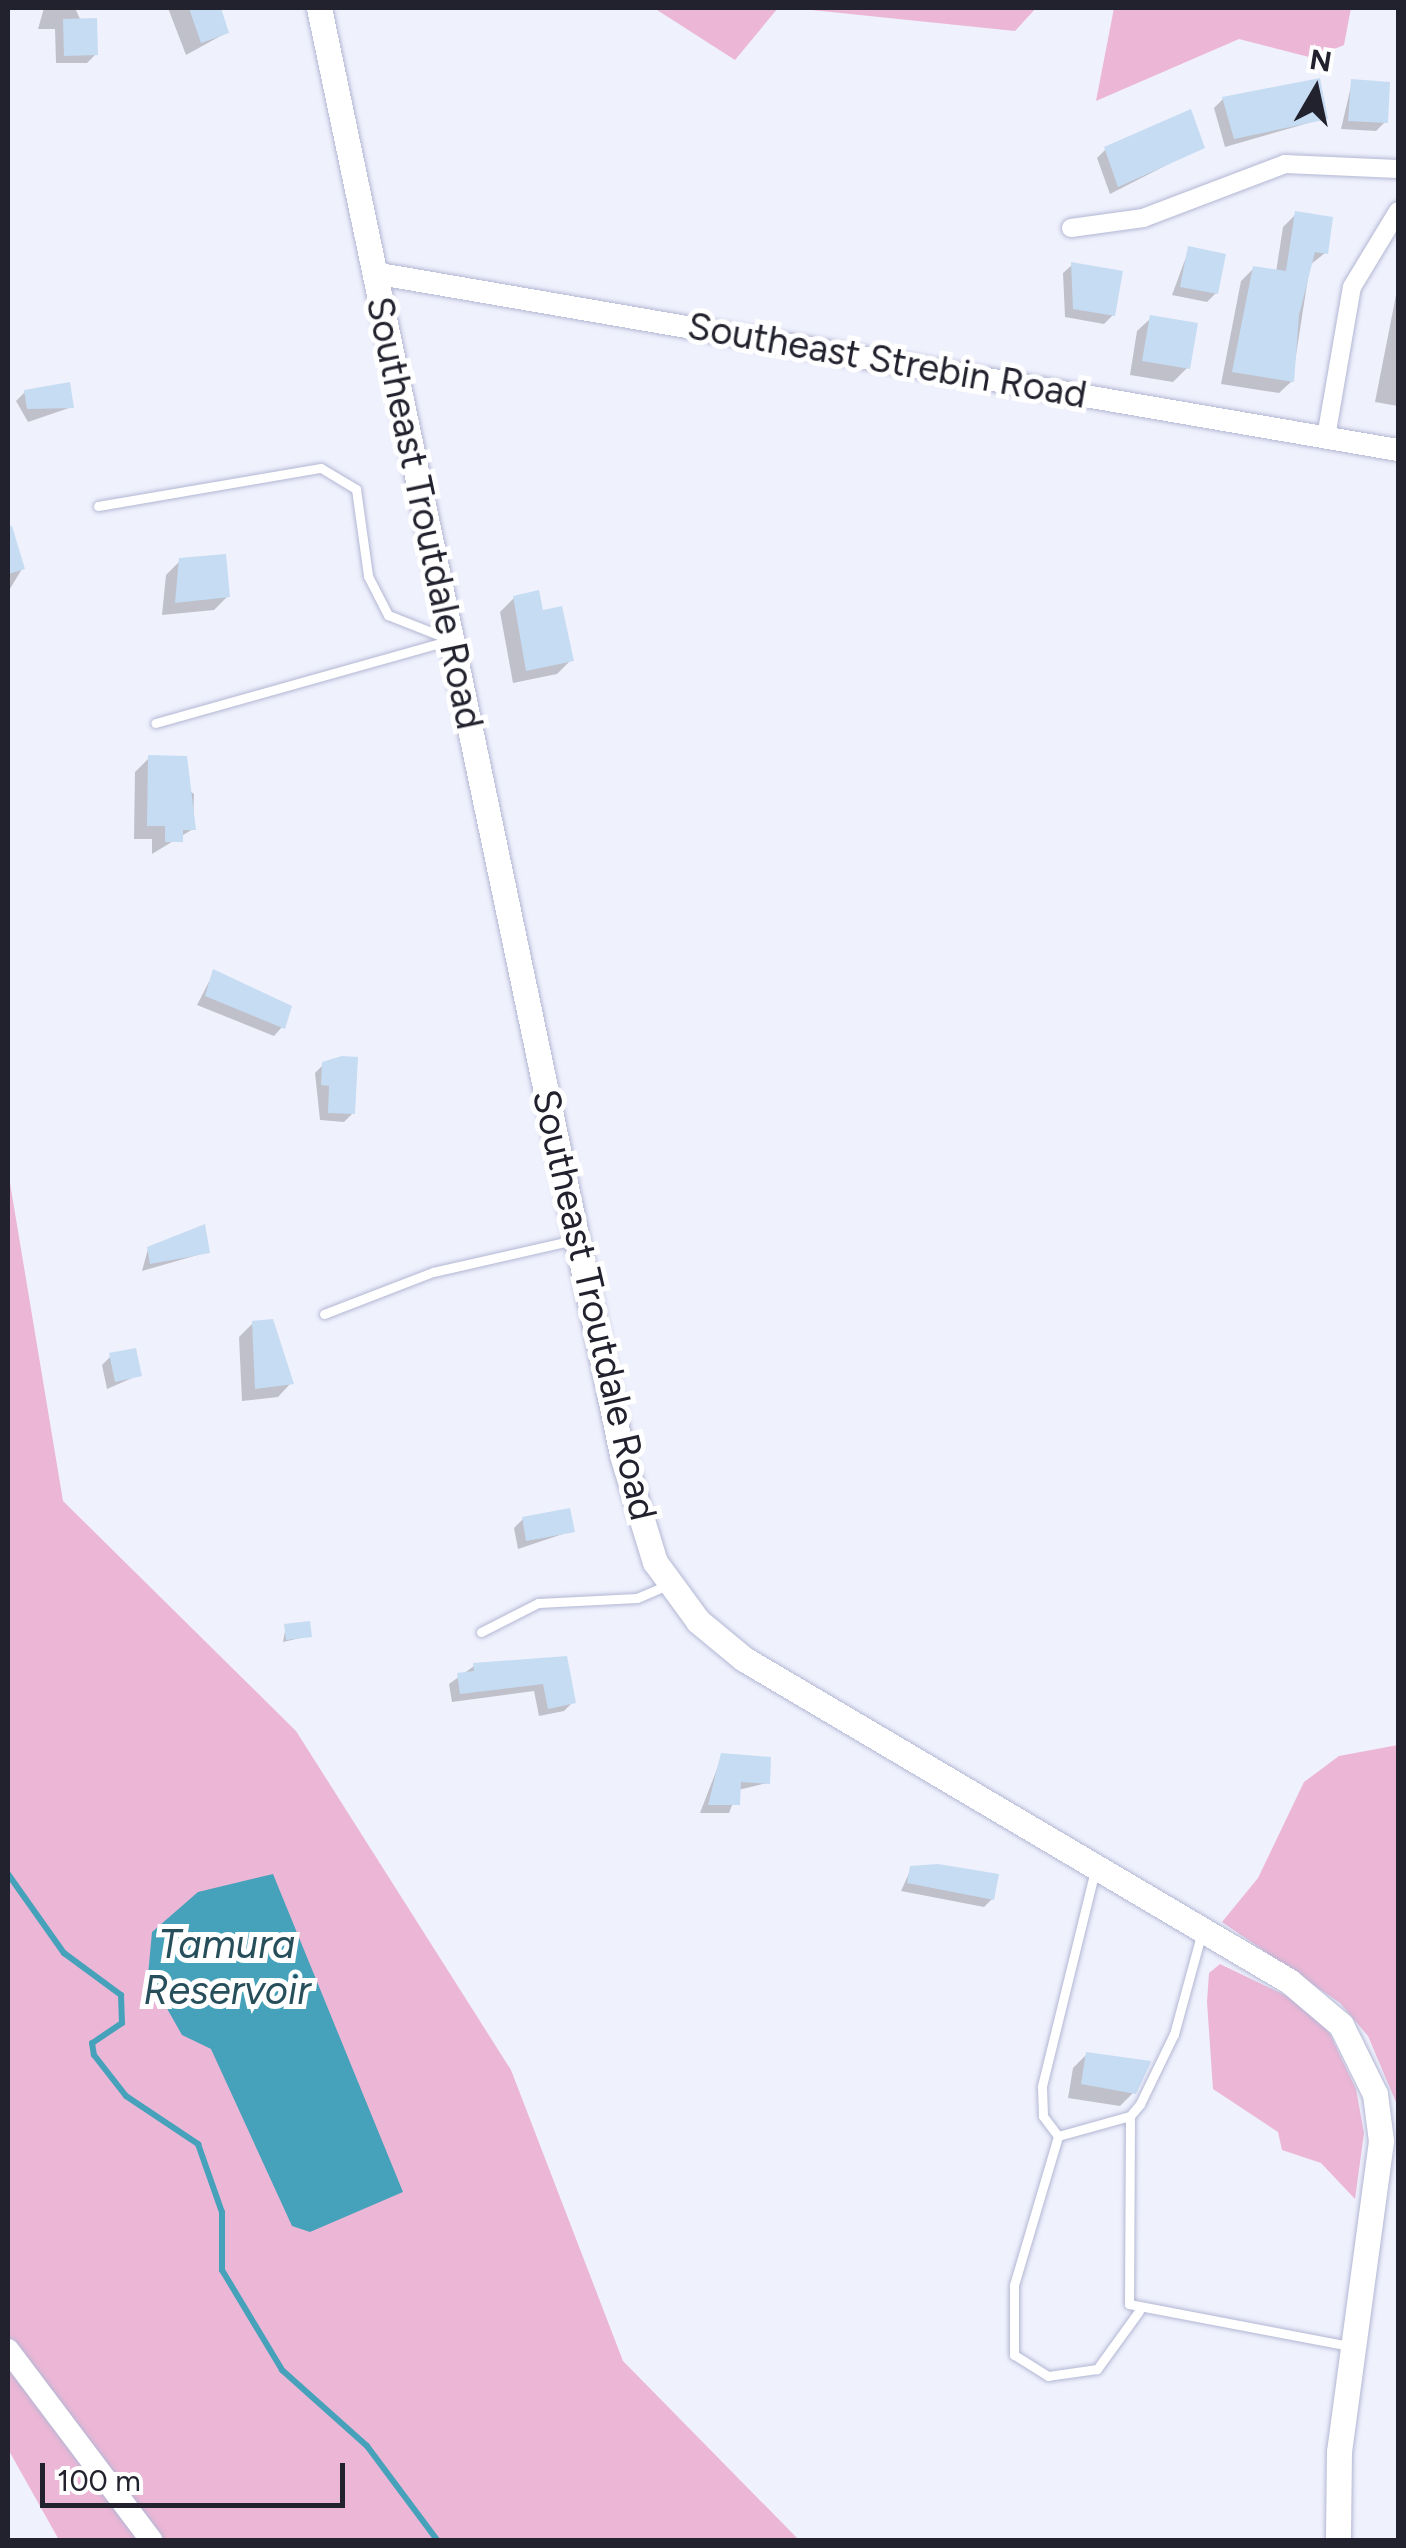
<!DOCTYPE html>
<style>
body{margin:0}
#map{position:relative;width:1406px;height:2548px;overflow:hidden;background:#eff1fd;font-family:Figtree,sans-serif}
div>[style]{position:absolute}
.green>*{inset:0;background:#ecb6d6}
.water>*{inset:0;background:#46a2ba}
.shadow>*{inset:0;background:#0003}
.stream>*{height:6px;margin:-3px;padding:0 3px;transform-origin:3px;border-radius:3px;background:#46a2ba}
.building>*{inset:0;background:#c6dcf3}
.roads{filter:drop-shadow(0 0 2px #b3b7d3) drop-shadow(0 0 2px #b3b7d3)}
.service>*{height:9px;margin:-4.5px;padding:0 4.5px;transform-origin:4.5px;border-radius:4.5px;background:#fff}
.minor>*{height:18px;margin:-9px;padding:0 9px;transform-origin:9px;border-radius:9px;background:#fff}
.tertiary>*{height:22px;margin:-11px;padding:0 11px;transform-origin:11px;border-radius:11px;background:#fff}
.secondary>*{height:25px;margin:-12.5px;padding:0 12.5px;transform-origin:12.5px;border-radius:12.5px;background:#fff}
span{translate:-50% -50%;white-space:nowrap;text-align:center;line-height:1.15;-webkit-text-stroke:10px #fff;paint-order:stroke}
.street-label{font-size:38px;color:#21222d}
.water-label{font-size:40px;color:#274f5b;font-style:italic}
.frame{position:absolute;inset:0;border:10px solid #21222d;pointer-events:none}
.north{position:absolute;left:1266px;top:40px;width:100px;height:100px;-webkit-text-stroke:8px #fff;paint-order:stroke;rotate:9deg;font-size:28px;font-weight:700;line-height:40px;text-align:center;color:#21222d}
.north::after{content:'';display:block;margin:auto;width:35px;height:45px;background:#21222d;clip-path:polygon(50% 0,100% 100%,50% 72%,0 100%)}
.scale{position:absolute;left:40px;top:2463px;width:305px;height:45px;box-sizing:border-box;border:5px solid #21222d;border-top:0;padding-left:12px;font-size:30px;line-height:35px;white-space:nowrap;color:#21222d;-webkit-text-stroke:8px #fff;paint-order:stroke}
</style>
<div id="map">
<div class="green">
<i style="clip-path:polygon(654px 8px,778px 8px,735px 60px)"></i>
<i style="clip-path:polygon(792px 8px,1036px 8px,1015px 31px)"></i>
<i style="clip-path:polygon(1114px 8px,1351px 8px,1344px 45px,1313px 58px,1239px 39px,1096px 101px)"></i>
<i style="clip-path:polygon(8px 1171px,63px 1501px,296px 1731px,511px 2070px,623px 2361px,799px 2540px,59px 2540px,8px 2449px)"></i>
<i style="clip-path:polygon(1398px 1745px,1398px 2107px,1368px 2036px,1340px 2003px,1222px 1922px,1258px 1878px,1304px 1782px,1339px 1756px)"></i>
<i style="clip-path:polygon(1220px 1964px,1293px 1999px,1329px 2032px,1356px 2089px,1364px 2133px,1355px 2199px,1321px 2163px,1282px 2150px,1278px 2132px,1213px 2089px,1207px 2002px,1209px 1973px)"></i>
</div>
<div class="water">
<i style="clip-path:polygon(273px 1874px,403px 2192px,310px 2232px,292px 2226px,211px 2049px,182px 2035px,148px 1975px,152px 1932px,198px 1892px)"></i>
</div>
<div class="shadow">
<i style="clip-path:polygon(44px 8px,75px 8px,96px 54px,87px 63px,56px 63px,55px 29px,38px 29px)"></i>
<i style="clip-path:polygon(168px 8px,220px 8px,226px 33px,186px 55px)"></i>
<i style="clip-path:polygon(1352px 82px,1385px 122px,1376px 131px,1341px 129px)"></i>
<i style="clip-path:polygon(1223px 99px,1326px 118px,1225px 147px,1214px 108px)"></i>
<i style="clip-path:polygon(1202px 147px,1110px 194px,1097px 158px,1106px 149px)"></i>
<i style="clip-path:polygon(1296px 214px,1325px 253px,1310px 265px,1292px 381px,1279px 393px,1221px 384px,1241px 281px,1254px 268px,1276px 272px,1283px 227px)"></i>
<i style="clip-path:polygon(1189px 249px,1216px 293px,1207px 302px,1172px 295px)"></i>
<i style="clip-path:polygon(1072px 265px,1113px 315px,1104px 324px,1065px 317px,1063px 273px)"></i>
<i style="clip-path:polygon(1398px 285px,1398px 406px,1375px 402px)"></i>
<i style="clip-path:polygon(1151px 318px,1187px 368px,1173px 382px,1130px 375px,1137px 331px)"></i>
<i style="clip-path:polygon(25px 392px,72px 407px,28px 422px,16px 401px)"></i>
<i style="clip-path:polygon(8px 539px,22px 569px,8px 592px)"></i>
<i style="clip-path:polygon(180px 561px,228px 596px,214px 610px,162px 615px,166px 575px)"></i>
<i style="clip-path:polygon(514px 598px,571px 660px,557px 674px,513px 683px,500px 612px)"></i>
<i style="clip-path:polygon(149px 758px,194px 794px,193px 829px,152px 854px,152px 839px,134px 839px,135px 772px)"></i>
<i style="clip-path:polygon(214px 972px,282px 1027px,274px 1036px,197px 1005px)"></i>
<i style="clip-path:polygon(324px 1064px,353px 1113px,344px 1122px,320px 1120px,315px 1073px)"></i>
<i style="clip-path:polygon(148px 1249px,208px 1252px,142px 1271px)"></i>
<i style="clip-path:polygon(253px 1323px,291px 1383px,278px 1397px,242px 1401px,239px 1337px)"></i>
<i style="clip-path:polygon(111px 1356px,139px 1375px,107px 1389px,102px 1365px)"></i>
<i style="clip-path:polygon(523px 1519px,572px 1531px,518px 1549px,514px 1528px)"></i>
<i style="clip-path:polygon(286px 1626px,309px 1636px,283px 1642px)"></i>
<i style="clip-path:polygon(565px 1659px,573px 1702px,564px 1711px,539px 1716px,534px 1691px,452px 1702px,449px 1684px,474px 1666px)"></i>
<i style="clip-path:polygon(722px 1756px,767px 1783px,738px 1790px,729px 1813px,700px 1813px)"></i>
<i style="clip-path:polygon(911px 1869px,992px 1899px,984px 1907px,901px 1891px)"></i>
<i style="clip-path:polygon(1087px 2054px,1134px 2092px,1120px 2106px,1068px 2098px,1073px 2068px)"></i>
</div>
<div class="stream">
<i style="left:8px;top:1874px;width:97px;rotate:54.7deg"></i>
<i style="left:64px;top:1953px;width:71px;rotate:36.4deg"></i>
<i style="left:121px;top:1995px;width:28px;rotate:88deg"></i>
<i style="left:122px;top:2023px;width:36px;rotate:146deg"></i>
<i style="left:92px;top:2043px;width:12px;rotate:81deg"></i>
<i style="left:94px;top:2055px;width:52px;rotate:52deg"></i>
<i style="left:126px;top:2096px;width:87px;rotate:33.7deg"></i>
<i style="left:198px;top:2144px;width:72px;rotate:70.6deg"></i>
<i style="left:222px;top:2212px;width:58px;rotate:90deg"></i>
<i style="left:222px;top:2270px;width:117px;rotate:59deg"></i>
<i style="left:282px;top:2370px;width:114px;rotate:41.8deg"></i>
<i style="left:367px;top:2446px;width:117px;rotate:53.3deg"></i>
</div>
<div class="building">
<i style="clip-path:polygon(189px 8px,221px 8px,229px 33px,201px 43px)"></i>
<i style="clip-path:polygon(97px 18px,98px 55px,64px 56px,63px 19px)"></i>
<i style="clip-path:polygon(1320px 78px,1328px 119px,1234px 139px,1222px 97px)"></i>
<i style="clip-path:polygon(1351px 79px,1390px 82px,1388px 123px,1348px 121px)"></i>
<i style="clip-path:polygon(1191px 109px,1205px 148px,1118px 187px,1104px 147px)"></i>
<i style="clip-path:polygon(1295px 211px,1333px 217px,1328px 254px,1315px 252px,1299px 315px,1294px 382px,1232px 372px,1253px 266px,1286px 271px)"></i>
<i style="clip-path:polygon(1188px 246px,1226px 254px,1218px 294px,1180px 287px)"></i>
<i style="clip-path:polygon(1071px 262px,1123px 271px,1115px 316px,1073px 309px)"></i>
<i style="clip-path:polygon(1150px 315px,1198px 323px,1190px 369px,1142px 361px)"></i>
<i style="clip-path:polygon(70px 382px,74px 408px,27px 409px,24px 390px)"></i>
<i style="clip-path:polygon(12px 526px,25px 569px,8px 574px,8px 527px)"></i>
<i style="clip-path:polygon(226px 554px,230px 597px,175px 603px,179px 558px)"></i>
<i style="clip-path:polygon(539px 590px,543px 610px,562px 606px,574px 661px,526px 671px,513px 596px)"></i>
<i style="clip-path:polygon(148px 755px,187px 756px,196px 830px,183px 830px,183px 842px,165px 842px,165px 826px,147px 826px)"></i>
<i style="clip-path:polygon(213px 969px,292px 1006px,285px 1029px,205px 996px)"></i>
<i style="clip-path:polygon(342px 1056px,358px 1057px,355px 1114px,328px 1113px,329px 1086px,321px 1085px,322px 1062px)"></i>
<i style="clip-path:polygon(205px 1224px,210px 1253px,150px 1264px,147px 1247px)"></i>
<i style="clip-path:polygon(273px 1319px,294px 1384px,255px 1389px,252px 1321px)"></i>
<i style="clip-path:polygon(136px 1348px,142px 1376px,115px 1382px,109px 1353px)"></i>
<i style="clip-path:polygon(570px 1508px,575px 1532px,526px 1541px,522px 1517px)"></i>
<i style="clip-path:polygon(310px 1621px,312px 1637px,286px 1640px,284px 1624px)"></i>
<i style="clip-path:polygon(567px 1656px,576px 1703px,548px 1709px,543px 1684px,460px 1694px,457px 1673px,474px 1671px,473px 1663px)"></i>
<i style="clip-path:polygon(721px 1753px,771px 1757px,770px 1784px,741px 1782px,740px 1805px,708px 1805px)"></i>
<i style="clip-path:polygon(938px 1864px,999px 1874px,994px 1900px,907px 1883px,910px 1866px)"></i>
<i style="clip-path:polygon(1086px 2052px,1151px 2061px,1150px 2064px,1136px 2094px,1081px 2084px)"></i>
</div>
<div class="roads">
<div class="service">
<i style="left:98px;top:506px;width:226px;rotate:-9.7deg"></i>
<i style="left:321px;top:468px;width:41px;rotate:31deg"></i>
<i style="left:356px;top:489px;width:88px;rotate:82.1deg"></i>
<i style="left:368px;top:576px;width:44px;rotate:62.9deg"></i>
<i style="left:388px;top:615px;width:68px;rotate:21.6deg"></i>
<i style="left:451px;top:640px;width:307px;rotate:164.3deg"></i>
<i style="left:324px;top:1314px;width:117px;rotate:-21.1deg"></i>
<i style="left:433px;top:1272px;width:145px;rotate:-12.8deg"></i>
<i style="left:481px;top:1632px;width:64px;rotate:-27deg"></i>
<i style="left:538px;top:1603px;width:99px;rotate:-2.9deg"></i>
<i style="left:637px;top:1598px;width:34px;rotate:-23deg"></i>
<i style="left:1130px;top:2116px;width:188px;rotate:90.3deg"></i>
<i style="left:1129px;top:2304px;width:225px;rotate:10.8deg"></i>
<i style="left:1058px;top:2136px;width:25px;rotate:-127deg"></i>
<i style="left:1043px;top:2116px;width:30px;rotate:-92deg"></i>
<i style="left:1042px;top:2086px;width:222px;rotate:-76.2deg"></i>
<i style="left:1139px;top:2311px;width:72px;rotate:125.9deg"></i>
<i style="left:1097px;top:2369px;width:49px;rotate:171.9deg"></i>
<i style="left:1048px;top:2376px;width:40px;rotate:-148deg"></i>
<i style="left:1014px;top:2355px;width:70px;rotate:-90deg"></i>
<i style="left:1014px;top:2285px;width:155px;rotate:-73.5deg"></i>
<i style="left:1058px;top:2136px;width:75px;rotate:-15.5deg"></i>
<i style="left:1130px;top:2116px;width:16px;rotate:-50deg"></i>
<i style="left:1140px;top:2104px;width:78px;rotate:-64.1deg"></i>
<i style="left:1174px;top:2034px;width:103px;rotate:-74.7deg"></i>
</div>
<div class="minor">
<i style="left:1071px;top:228px;width:73px;rotate:-7.9deg"></i>
<i style="left:1143px;top:218px;width:152px;rotate:-20.8deg"></i>
<i style="left:1285px;top:164px;width:113px;rotate:2.5deg"></i>
<i style="left:1326px;top:437px;width:152px;rotate:-80.2deg"></i>
<i style="left:1352px;top:287px;width:89px;rotate:-58.8deg"></i>
</div>
<div class="tertiary">
<i style="left:374px;top:273px;width:1039px;rotate:9.81deg"></i>
<i style="left:8px;top:2350px;width:238px;rotate:53deg"></i>
</div>
<div class="secondary">
<i style="left:319px;top:8px;width:1478px;rotate:78.17deg"></i>
<i style="left:622px;top:1455px;width:112px;rotate:72.9deg"></i>
<i style="left:655px;top:1562px;width:73px;rotate:53.9deg"></i>
<i style="left:698px;top:1621px;width:60px;rotate:39.6deg"></i>
<i style="left:744px;top:1659px;width:633px;rotate:30.58deg"></i>
<i style="left:1289px;top:1981px;width:68px;rotate:40.2deg"></i>
<i style="left:1341px;top:2025px;width:77px;rotate:63.8deg"></i>
<i style="left:1375px;top:2094px;width:47px;rotate:82.7deg"></i>
<i style="left:1381px;top:2141px;width:314px;rotate:97.7deg"></i>
<i style="left:1339px;top:2452px;width:88px;rotate:90.7deg"></i>
</div>
</div>
<div class="street-label">
<span style="left:887px;top:361px;rotate:10deg">Southeast Strebin Road</span>
<span style="left:424px;top:513px;rotate:78deg">Southeast Troutdale Road</span>
<span style="left:594px;top:1305px;rotate:77deg">Southeast Troutdale Road</span>
</div>
<div class="water-label">
<span style="left:227px;top:1967px">Tamura<br>Reservoir</span>
</div>
<div class="frame"></div>
<div class="north">N</div>
<div class="scale">100 m</div>
</div>
